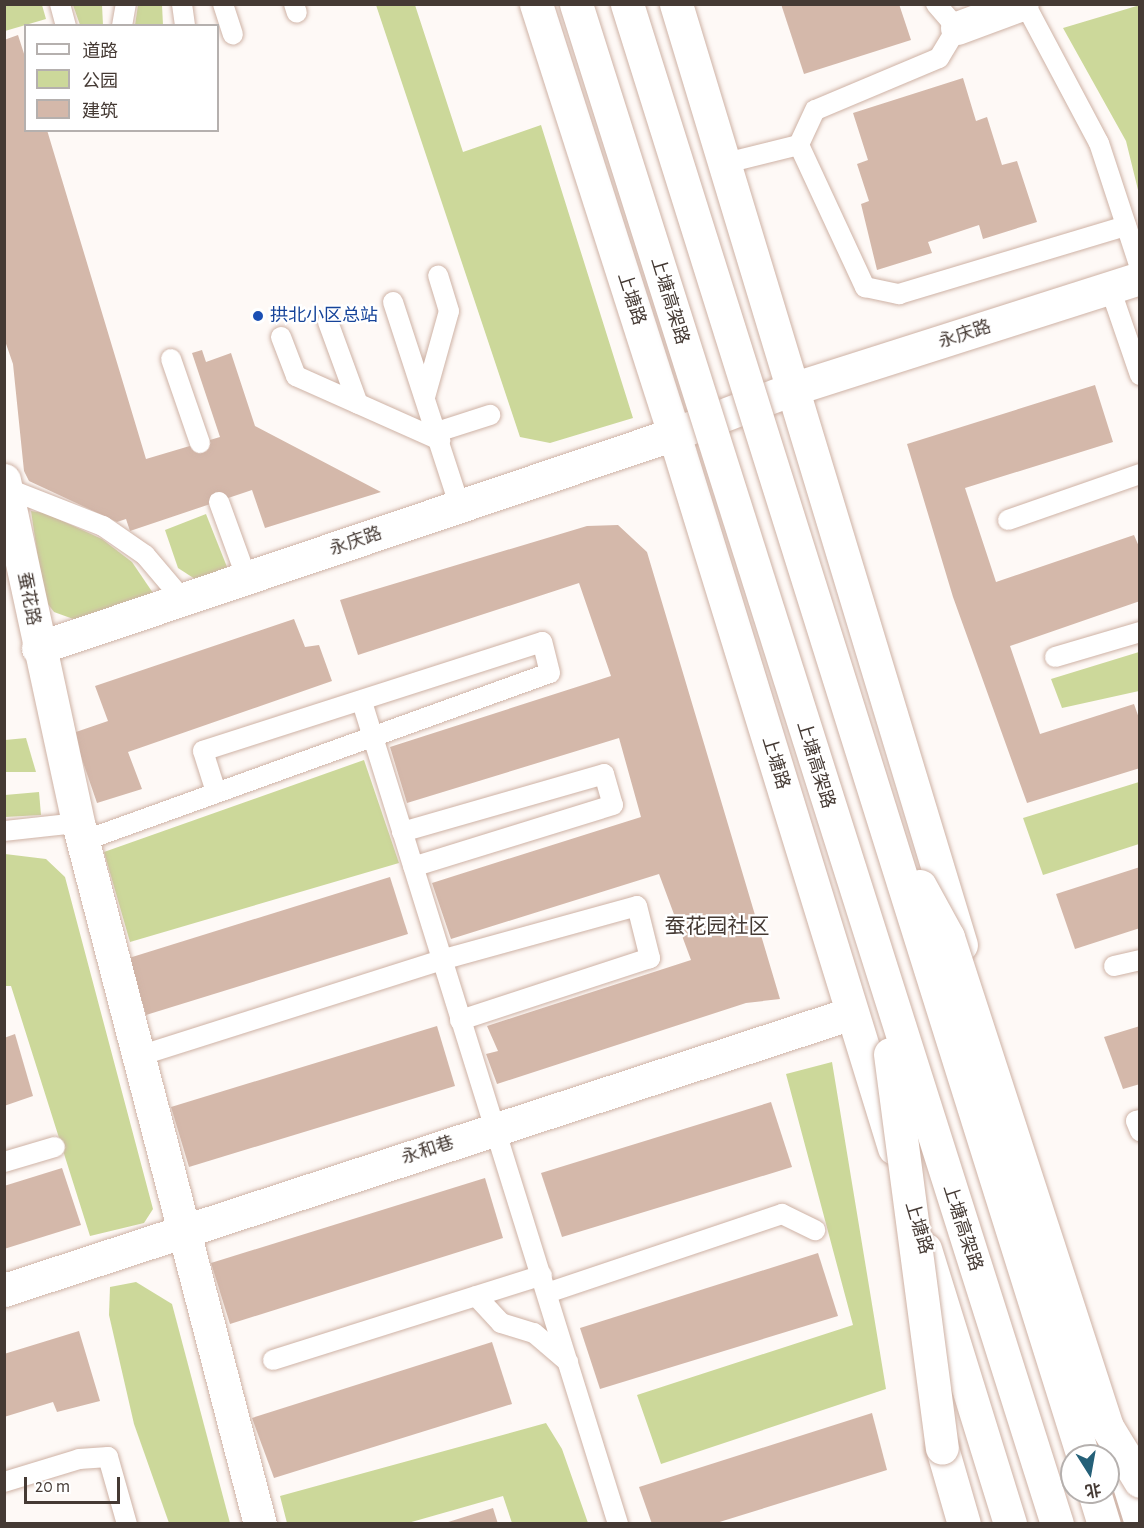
<!DOCTYPE html>
<meta charset="utf-8">
<style>
body{margin:0}
#map{position:relative;width:1144px;height:1528px;overflow:hidden;background:#fef9f6;font-family:"Alegreya Sans","Noto Sans SC",sans-serif}
div>[style]{position:absolute}
.green>*{inset:0;background:#ccd89a}
.building>*{inset:0;background:#d4b8aa}
.roads{filter:drop-shadow(0 0 2px #ceb2a5) drop-shadow(0 0 2px #ceb2a5)}
.lane>*{height:20px;margin:-10px;padding:0 10px;transform-origin:10px;border-radius:10px;background:#fff}
.street>*{height:33px;margin:-16.5px;padding:0 16.5px;transform-origin:16.5px;border-radius:16.5px;background:#fff}
.primary>*{height:33px;margin:-16.5px;padding:0 16.5px;transform-origin:16.5px;border-radius:16.5px;background:#fff}
.highway>*{height:33px;margin:-16.5px;padding:0 16.5px;transform-origin:16.5px;border-radius:16.5px;background:#fff}
.bridges{filter:drop-shadow(0 0 2px #ceb2a5) drop-shadow(0 0 2px #ceb2a5)}
.highway-bridge>*{height:33px;margin:-16.5px;padding:0 16.5px;transform-origin:16.5px;border-radius:16.5px;background:#fff}
.dots>*{width:16px;height:16px;translate:-50% -50%;box-sizing:border-box;border:3px solid #fff;border-radius:50%}
span{translate:-50% -50%;white-space:nowrap;text-align:center;line-height:1.15;-webkit-text-stroke:4.5px #fff;paint-order:stroke}
.street-label{font-size:18px;color:#453a34}
.transit-label{font-size:18px;color:#164399}
.left{translate:0 -50%;text-align:left}
.quarter-label{font-size:21px;color:#453a34}
.frame{position:absolute;inset:0;border:6px solid #453a34;pointer-events:none}
.legend{position:absolute;left:24px;top:24px;width:195px;height:108px;box-sizing:border-box;background:#fff;border:2px solid #b5b0ae;margin:0;padding:8px 10px;list-style:none;font-size:18px;color:#453a34}
.legend li{display:flex;align-items:center;gap:12px;height:30px}
.legend b{width:30px;border:2px solid #b5b0ae}
.north{position:absolute;left:1060px;top:1444px;width:60px;height:60px;box-sizing:border-box;background:#fff;border:2px solid #b5b0ae;border-radius:50%;rotate:169deg;font-size:16px;font-weight:700;line-height:24px;text-align:center;color:#453a34}
.north::after{content:'';display:block;margin:auto;width:21px;height:27px;background:#246078;clip-path:polygon(50% 0,100% 100%,50% 72%,0 100%)}
.scale{position:absolute;left:24px;top:1477px;width:96px;height:27px;box-sizing:border-box;border:3px solid #453a34;border-top:0;padding-left:8px;font-size:18px;line-height:21px;white-space:nowrap;color:#453a34;-webkit-text-stroke:4px #fff;paint-order:stroke}
</style>
<div id="map">
<div class="green">
<i style="clip-path:polygon(5px 4px,42px 5px,46px 19px,5px 31px)"></i>
<i style="clip-path:polygon(73px 5px,102px 5px,103px 25px,80px 25px)"></i>
<i style="clip-path:polygon(138px 5px,162px 5px,163px 25px,135px 25px)"></i>
<i style="clip-path:polygon(376px 5px,415px 5px,463px 152px,541px 125px,633px 418px,550px 443px,520px 437px)"></i>
<i style="clip-path:polygon(1140px 5px,1140px 194px,1139px 194px,1126px 141px,1063px 28px)"></i>
<i style="clip-path:polygon(31px 511px,45px 513px,102px 539px,132px 562px,155px 596px,76px 620px,54px 612px,44px 599px)"></i>
<i style="clip-path:polygon(206px 514px,227px 567px,217px 576px,195px 579px,178px 568px,165px 530px)"></i>
<i style="clip-path:polygon(1139px 652px,1139px 691px,1062px 708px,1051px 679px)"></i>
<i style="clip-path:polygon(26px 738px,36px 772px,5px 772px,5px 740px)"></i>
<i style="clip-path:polygon(364px 760px,399px 863px,130px 942px,104px 852px)"></i>
<i style="clip-path:polygon(1139px 782px,1139px 844px,1043px 875px,1023px 818px)"></i>
<i style="clip-path:polygon(39px 792px,41px 815px,5px 817px,5px 795px)"></i>
<i style="clip-path:polygon(5px 854px,46px 859px,65px 877px,153px 1209px,144px 1223px,90px 1236px,11px 986px,5px 986px)"></i>
<i style="clip-path:polygon(832px 1062px,886px 1389px,661px 1464px,637px 1395px,853px 1325px,786px 1074px)"></i>
<i style="clip-path:polygon(136px 1282px,172px 1304px,230px 1523px,169px 1523px,134px 1424px,109px 1315px,110px 1287px)"></i>
<i style="clip-path:polygon(546px 1423px,562px 1449px,588px 1523px,512px 1523px,503px 1496px,408px 1523px,287px 1523px,280px 1496px)"></i>
</div>
<div class="building">
<i style="clip-path:polygon(781px 4px,899px 4px,911px 40px,804px 74px)"></i>
<i style="clip-path:polygon(18px 35px,26px 60px,26px 130px,47px 130px,146px 459px,220px 437px,192px 353px,202px 350px,206px 362px,231px 353px,255px 426px,381px 492px,265px 528px,252px 490px,130px 531px,126px 519px,117px 522px,29px 481px,24px 471px,13px 364px,4px 338px,4px 40px)"></i>
<i style="clip-path:polygon(963px 78px,976px 121px,987px 117px,1002px 165px,1017px 161px,1037px 222px,983px 239px,979px 225px,928px 242px,932px 253px,877px 270px,861px 204px,869px 201px,857px 164px,868px 160px,853px 113px)"></i>
<i style="clip-path:polygon(1095px 385px,1113px 442px,965px 488px,996px 582px,1134px 535px,1140px 549px,1140px 601px,1010px 646px,1040px 734px,1134px 704px,1140px 721px,1140px 768px,1027px 803px,953px 597px,907px 444px)"></i>
<i style="clip-path:polygon(618px 525px,647px 552px,780px 999px,746px 1003px,497px 1084px,486px 1054px,498px 1051px,487px 1026px,691px 960px,659px 874px,451px 939px,432px 883px,641px 817px,619px 738px,407px 803px,390px 747px,611px 676px,579px 583px,358px 655px,340px 600px,587px 526px)"></i>
<i style="clip-path:polygon(294px 619px,305px 647px,319px 645px,332px 681px,128px 752px,142px 789px,97px 803px,73px 733px,108px 721px,95px 686px)"></i>
<i style="clip-path:polygon(1140px 867px,1140px 928px,1075px 949px,1056px 894px)"></i>
<i style="clip-path:polygon(390px 877px,408px 934px,146px 1015px,129px 958px)"></i>
<i style="clip-path:polygon(437px 1026px,455px 1086px,189px 1167px,171px 1107px)"></i>
<i style="clip-path:polygon(1140px 1026px,1140px 1084px,1123px 1089px,1104px 1037px)"></i>
<i style="clip-path:polygon(15px 1034px,33px 1096px,4px 1106px,4px 1038px)"></i>
<i style="clip-path:polygon(771px 1102px,792px 1167px,562px 1237px,541px 1173px)"></i>
<i style="clip-path:polygon(62px 1168px,81px 1225px,4px 1249px,4px 1186px)"></i>
<i style="clip-path:polygon(485px 1178px,503px 1238px,230px 1324px,211px 1263px)"></i>
<i style="clip-path:polygon(818px 1253px,838px 1316px,600px 1389px,580px 1328px)"></i>
<i style="clip-path:polygon(79px 1331px,100px 1401px,57px 1412px,53px 1402px,4px 1417px,4px 1354px)"></i>
<i style="clip-path:polygon(492px 1342px,512px 1404px,274px 1478px,252px 1418px)"></i>
<i style="clip-path:polygon(872px 1413px,887px 1470px,713px 1524px,652px 1524px,639px 1487px)"></i>
<i style="clip-path:polygon(493px 1508px,498px 1524px,445px 1524px,445px 1523px)"></i>
</div>
<div class="roads">
<div class="lane">
<i style="left:60px;top:4px;width:23px;rotate:75deg"></i>
<i style="left:182px;top:4px;width:22px;rotate:82deg"></i>
<i style="left:223px;top:4px;width:32px;rotate:72deg"></i>
<i style="left:294px;top:4px;width:9px;rotate:72deg"></i>
<i style="left:936px;top:4px;width:32px;rotate:49deg"></i>
<i style="left:957px;top:28px;width:35px;rotate:121deg"></i>
<i style="left:939px;top:58px;width:134px;rotate:157.2deg"></i>
<i style="left:815px;top:110px;width:38px;rotate:115deg"></i>
<i style="left:799px;top:145px;width:157px;rotate:65.1deg"></i>
<i style="left:865px;top:287px;width:35px;rotate:12deg"></i>
<i style="left:899px;top:294px;width:237px;rotate:-16.7deg"></i>
<i style="left:1025px;top:4px;width:157px;rotate:62deg"></i>
<i style="left:1099px;top:143px;width:132px;rotate:71.8deg"></i>
<i style="left:122px;top:26px;width:22px;rotate:-80deg"></i>
<i style="left:722px;top:164px;width:79px;rotate:-13.9deg"></i>
<i style="left:1110px;top:288px;width:92px;rotate:71deg"></i>
<i style="left:393px;top:302px;width:216px;rotate:71.9deg"></i>
<i style="left:328px;top:322px;width:87px;rotate:69.9deg"></i>
<i style="left:281px;top:337px;width:42px;rotate:69deg"></i>
<i style="left:296px;top:376px;width:158px;rotate:24deg"></i>
<i style="left:171px;top:359px;width:89px;rotate:71deg"></i>
<i style="left:425px;top:397px;width:89px;rotate:-74.4deg"></i>
<i style="left:449px;top:311px;width:37px;rotate:-107deg"></i>
<i style="left:437px;top:432px;width:56px;rotate:-17.8deg"></i>
<i style="left:6px;top:488px;width:104px;rotate:21.4deg"></i>
<i style="left:103px;top:526px;width:51px;rotate:34.6deg"></i>
<i style="left:145px;top:555px;width:60px;rotate:49.7deg"></i>
<i style="left:219px;top:502px;width:82px;rotate:70deg"></i>
<i style="left:1008px;top:520px;width:140px;rotate:-19.2deg"></i>
<i style="left:1055px;top:657px;width:89px;rotate:-16.4deg"></i>
<i style="left:362px;top:702px;width:861px;rotate:72.7deg"></i>
<i style="left:4px;top:831px;width:74px;rotate:-6.2deg"></i>
<i style="left:402px;top:832px;width:210px;rotate:-16deg"></i>
<i style="left:604px;top:774px;width:32px;rotate:74deg"></i>
<i style="left:613px;top:805px;width:209px;rotate:162.8deg"></i>
<i style="left:83px;top:841px;width:496px;rotate:-19.8deg"></i>
<i style="left:550px;top:673px;width:32px;rotate:-104deg"></i>
<i style="left:542px;top:642px;width:356px;rotate:162.2deg"></i>
<i style="left:203px;top:751px;width:43px;rotate:72.4deg"></i>
<i style="left:1114px;top:966px;width:27px;rotate:-13deg"></i>
<i style="left:139px;top:1056px;width:317px;rotate:-17.6deg"></i>
<i style="left:441px;top:960px;width:203px;rotate:-15.4deg"></i>
<i style="left:637px;top:906px;width:54px;rotate:76deg"></i>
<i style="left:650px;top:958px;width:200px;rotate:161.9deg"></i>
<i style="left:1140px;top:1120px;width:4px;rotate:166deg"></i>
<i style="left:1136px;top:1121px;width:11px;rotate:68deg"></i>
<i style="left:4px;top:1162px;width:53px;rotate:-16.4deg"></i>
<i style="left:547px;top:1293px;width:248px;rotate:-18.6deg"></i>
<i style="left:782px;top:1214px;width:37px;rotate:26deg"></i>
<i style="left:476px;top:1296px;width:37px;rotate:47deg"></i>
<i style="left:501px;top:1323px;width:34px;rotate:17deg"></i>
<i style="left:534px;top:1333px;width:45px;rotate:40.5deg"></i>
<i style="left:273px;top:1360px;width:282px;rotate:-17.5deg"></i>
<i style="left:4px;top:1482px;width:78px;rotate:-17deg"></i>
<i style="left:79px;top:1459px;width:29px;rotate:-4deg"></i>
<i style="left:108px;top:1457px;width:70px;rotate:74.2deg"></i>
</div>
<div class="street">
<i style="left:957px;top:28px;width:69px;rotate:-20.3deg"></i>
<i style="left:4px;top:480px;width:351px;rotate:77.8deg"></i>
<i style="left:78px;top:823px;width:724px;rotate:75.45deg"></i>
<i style="left:38px;top:648px;width:671px;rotate:-18.6deg"></i>
<i style="left:674px;top:434px;width:123px;rotate:-20.9deg"></i>
<i style="left:789px;top:390px;width:368px;rotate:-17.7deg"></i>
<i style="left:4px;top:1290px;width:892px;rotate:-18.09deg"></i>
</div>
<div class="primary">
<i style="left:536px;top:4px;width:452px;rotate:72.2deg"></i>
<i style="left:674px;top:434px;width:747px;rotate:72.87deg"></i>
<i style="left:676px;top:4px;width:983px;rotate:73.15deg"></i>
<i style="left:925px;top:1249px;width:288px;rotate:72.8deg"></i>
<i style="left:1119px;top:1453px;width:70px;rotate:72.6deg"></i>
</div>
<div class="highway">
<i style="left:942px;top:1448px;width:79px;rotate:73.9deg"></i>
<i style="left:1094px;top:1492px;width:34px;rotate:73deg"></i>
</div>
</div>
<div class="bridges">
<div class="highway-bridge">
<i style="left:576px;top:4px;width:1594px;rotate:72.44deg"></i>
<i style="left:627px;top:4px;width:1522px;rotate:72.57deg"></i>
<i style="left:920px;top:886px;width:58px;rotate:61.2deg"></i>
<i style="left:948px;top:937px;width:515px;rotate:72.02deg"></i>
<i style="left:1107px;top:1427px;width:63px;rotate:58.6deg"></i>
<i style="left:890px;top:1054px;width:397px;rotate:82.5deg"></i>
</div>
</div>
<div class="dots">
<i style="left:258px;top:316px;background:#1a4fb4"></i>
</div>
<div class="street-label">
<span style="left:631px;top:299px;rotate:72deg">上塘路</span>
<span style="left:669px;top:301px;rotate:73deg">上塘高架路</span>
<span style="left:965px;top:335px;rotate:-18deg">永庆路</span>
<span style="left:356px;top:542px;rotate:-19deg">永庆路</span>
<span style="left:28px;top:599px;rotate:79deg">蚕花路</span>
<span style="left:775px;top:763px;rotate:73deg">上塘路</span>
<span style="left:815px;top:765px;rotate:73deg">上塘高架路</span>
<span style="left:428px;top:1151px;rotate:-18deg">永和巷</span>
<span style="left:918px;top:1228px;rotate:73deg">上塘路</span>
<span style="left:962px;top:1228px;rotate:72deg">上塘高架路</span>
</div>
<div class="transit-label">
<span class="left" style="left:270px;top:316px">拱北小区总站</span>
</div>
<div class="quarter-label">
<span style="left:717px;top:927px">蚕花园社区</span>
</div>
<div class="frame"></div>
<ul class="legend">
<li><b style="height:8px;background:#fff"></b>道路</li>
<li><b style="height:16px;background:#ccd89a"></b>公园</li>
<li><b style="height:16px;background:#d4b8aa"></b>建筑</li>
</ul>
<div class="north">北</div>
<div class="scale">20 m</div>
</div>
